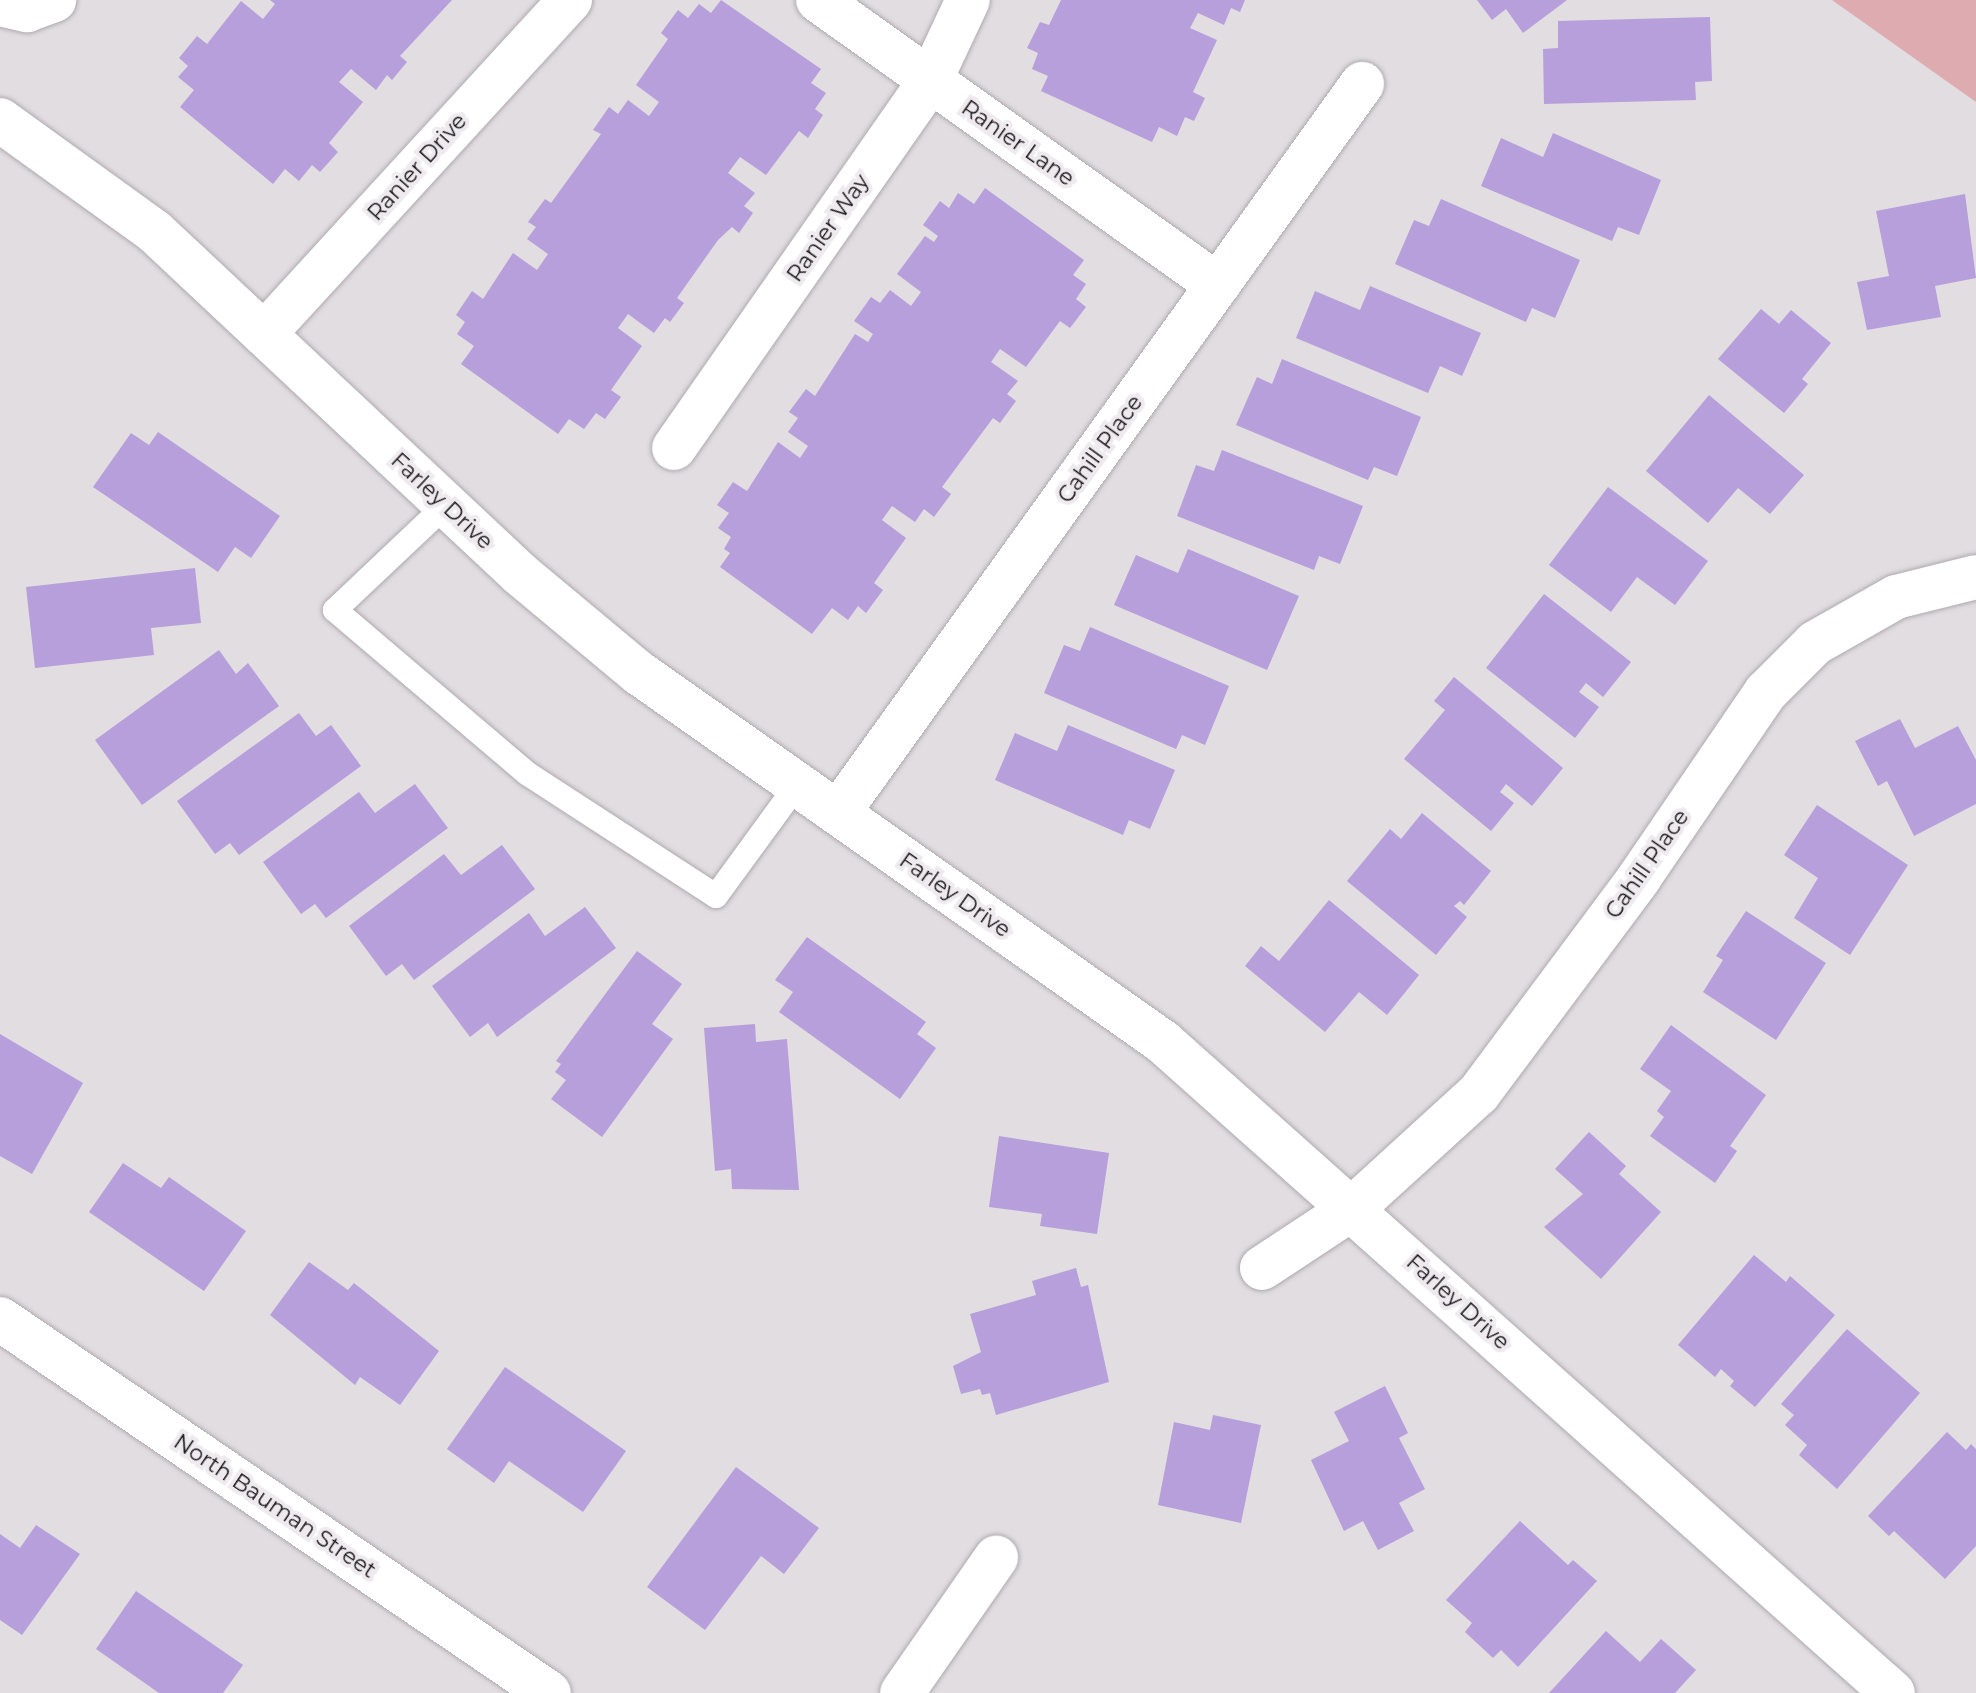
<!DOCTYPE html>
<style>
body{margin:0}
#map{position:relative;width:1976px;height:1693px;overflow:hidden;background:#e1dde1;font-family:Montserrat,sans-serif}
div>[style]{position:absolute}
.green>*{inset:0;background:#ddabb0}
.building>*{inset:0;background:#b69fdb}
.roads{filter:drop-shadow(0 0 2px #aeaaae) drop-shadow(0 0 2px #aeaaae)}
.lane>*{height:24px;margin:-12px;padding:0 12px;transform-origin:12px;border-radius:12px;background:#fff}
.street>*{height:44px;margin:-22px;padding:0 22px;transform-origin:22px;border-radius:22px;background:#fff}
span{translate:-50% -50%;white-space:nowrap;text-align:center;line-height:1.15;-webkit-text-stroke:8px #eeeaee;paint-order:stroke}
.street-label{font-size:22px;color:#191719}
</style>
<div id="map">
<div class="green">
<i style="clip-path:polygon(1832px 0,1976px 0,1976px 102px)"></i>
</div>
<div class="building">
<i style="clip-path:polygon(270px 0,452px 0,400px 56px,407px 62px,392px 80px,387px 75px,376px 90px,351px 69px,339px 82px,363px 102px,329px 143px,338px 152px,320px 172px,312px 165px,299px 181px,285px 169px,273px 184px,180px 107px,194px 90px,178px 77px,188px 66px,179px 58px,197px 36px,207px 44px,241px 1px,263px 19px,275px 4px)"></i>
<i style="clip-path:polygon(721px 0,821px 69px,811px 83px,826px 93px,815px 109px,823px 115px,808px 138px,799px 131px,766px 175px,740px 157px,728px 173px,755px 193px,744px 206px,753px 213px,739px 233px,732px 227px,718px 240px,677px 298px,684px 303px,670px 322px,665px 318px,654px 333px,628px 314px,618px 328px,642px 346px,611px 390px,621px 397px,605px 419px,596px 413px,584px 429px,569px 419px,558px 434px,461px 364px,474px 346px,457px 334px,465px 322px,456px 315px,472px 291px,483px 299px,513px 253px,537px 270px,548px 254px,527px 239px,536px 227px,528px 222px,545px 199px,551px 203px,601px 134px,593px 130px,609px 107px,618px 114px,628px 100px,649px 116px,659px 102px,636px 85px,668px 39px,661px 33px,678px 10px,688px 18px,699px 4px,711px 13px)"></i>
<i style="clip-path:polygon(1061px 0,1245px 0,1240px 12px,1231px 8px,1224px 25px,1198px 13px,1190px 28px,1217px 40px,1193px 92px,1205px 98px,1194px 121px,1185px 117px,1177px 136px,1159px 127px,1152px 142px,1041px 91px,1048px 76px,1032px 69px,1038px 53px,1027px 48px,1040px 22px,1049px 25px)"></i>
<i style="clip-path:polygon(1477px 0,1567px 0,1523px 33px,1506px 9px,1492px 20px)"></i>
<i style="clip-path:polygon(1710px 17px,1712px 81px,1695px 82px,1696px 100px,1544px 104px,1543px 49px,1558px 48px,1558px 21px)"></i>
<i style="clip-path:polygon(1553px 133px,1661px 180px,1639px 235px,1618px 227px,1612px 241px,1481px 186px,1501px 138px,1543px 157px)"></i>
<i style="clip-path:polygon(985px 188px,1084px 260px,1073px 275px,1086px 284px,1076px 299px,1086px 307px,1070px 328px,1060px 321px,1026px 367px,1000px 349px,991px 362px,1018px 381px,1007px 394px,1016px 401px,1000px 423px,993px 418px,942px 487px,951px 494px,934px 517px,924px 509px,915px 522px,892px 506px,882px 520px,906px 538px,874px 583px,883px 590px,866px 613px,858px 606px,848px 620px,832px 608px,812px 634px,720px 567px,730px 553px,724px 549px,731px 537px,718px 528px,729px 513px,717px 505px,733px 482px,747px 491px,778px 442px,800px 458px,808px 446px,788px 432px,798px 418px,789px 412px,806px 389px,815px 396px,855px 334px,868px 342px,873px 334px,854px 321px,871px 297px,880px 303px,890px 290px,911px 306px,921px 292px,897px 274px,925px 236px,934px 242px,938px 236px,923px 225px,940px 201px,949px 208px,958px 193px,974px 204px)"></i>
<i style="clip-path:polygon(1965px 194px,1976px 278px,1935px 286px,1941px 317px,1867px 330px,1857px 282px,1889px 276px,1876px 211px)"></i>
<i style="clip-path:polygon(1441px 199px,1580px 260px,1555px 318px,1532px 308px,1526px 322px,1395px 264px,1414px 220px,1429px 226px)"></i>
<i style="clip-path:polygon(1370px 286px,1481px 333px,1462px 376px,1440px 366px,1428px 393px,1296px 338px,1315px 291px,1360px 310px)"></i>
<i style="clip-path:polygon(1761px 309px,1779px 324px,1791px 310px,1831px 343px,1802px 379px,1808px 384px,1784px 413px,1718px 359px)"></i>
<i style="clip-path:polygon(1282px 359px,1421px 417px,1397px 476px,1374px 467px,1368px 480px,1236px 425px,1257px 377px,1272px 384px)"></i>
<i style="clip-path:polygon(1709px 395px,1804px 475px,1770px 514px,1738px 488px,1708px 523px,1646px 471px)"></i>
<i style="clip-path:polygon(158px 432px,280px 516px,251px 558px,235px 547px,218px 572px,93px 487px,131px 433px,149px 445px)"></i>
<i style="clip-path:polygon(1222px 450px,1363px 506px,1340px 564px,1319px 556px,1314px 570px,1177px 516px,1196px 465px,1214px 471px)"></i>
<i style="clip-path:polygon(1608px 487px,1708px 561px,1675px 605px,1637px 577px,1611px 612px,1549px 565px)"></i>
<i style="clip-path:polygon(1188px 549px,1299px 596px,1267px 670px,1114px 605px,1136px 555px,1178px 573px)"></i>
<i style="clip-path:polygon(195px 568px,201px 623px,151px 628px,154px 655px,35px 668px,26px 587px)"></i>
<i style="clip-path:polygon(1544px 594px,1631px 662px,1603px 697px,1586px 683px,1579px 692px,1599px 707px,1575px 738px,1486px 668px)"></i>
<i style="clip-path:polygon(1090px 627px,1229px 686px,1205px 745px,1182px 735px,1176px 749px,1044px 693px,1064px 645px,1080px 651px)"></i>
<i style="clip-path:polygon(219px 650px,236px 674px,248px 663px,279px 706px,142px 805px,95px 740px)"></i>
<i style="clip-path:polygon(1454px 677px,1563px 768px,1532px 806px,1506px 784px,1500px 792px,1514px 803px,1491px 831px,1404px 759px,1445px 710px,1434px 701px)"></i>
<i style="clip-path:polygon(299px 713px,316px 736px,331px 725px,361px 766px,239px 855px,230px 843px,215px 854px,177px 801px)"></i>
<i style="clip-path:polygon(1900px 719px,1915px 748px,1958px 726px,1976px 760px,1976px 804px,1914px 836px,1887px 781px,1878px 786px,1855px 741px)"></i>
<i style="clip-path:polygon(1068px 725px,1175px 770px,1150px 829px,1129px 820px,1123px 835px,995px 780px,1015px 733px,1057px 751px)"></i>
<i style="clip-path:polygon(415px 784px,448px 828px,326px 918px,315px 904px,301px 914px,263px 862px,359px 792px,375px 813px)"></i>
<i style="clip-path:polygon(1817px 805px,1908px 865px,1850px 955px,1794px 918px,1818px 878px,1784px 855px)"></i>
<i style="clip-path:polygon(1422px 813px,1491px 871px,1464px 905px,1460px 901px,1454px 906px,1467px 917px,1436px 955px,1347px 881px,1390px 829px,1401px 839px)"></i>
<i style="clip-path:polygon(502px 845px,535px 889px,414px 980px,402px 964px,386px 976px,349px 926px,444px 854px,461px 875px)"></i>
<i style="clip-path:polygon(1329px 900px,1419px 975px,1387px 1015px,1359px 992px,1325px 1032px,1245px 966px,1261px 946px,1279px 961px)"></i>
<i style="clip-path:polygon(585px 907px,616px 948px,497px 1037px,488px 1023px,470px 1037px,432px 986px,529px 913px,545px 936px)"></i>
<i style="clip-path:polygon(1746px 911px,1826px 963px,1776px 1040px,1703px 992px,1723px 960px,1716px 956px)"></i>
<i style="clip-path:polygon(807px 937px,926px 1022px,917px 1034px,936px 1048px,900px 1099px,779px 1012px,793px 992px,775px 980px)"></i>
<i style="clip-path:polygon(637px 951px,682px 984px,652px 1024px,673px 1039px,602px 1137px,551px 1099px,566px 1080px,555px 1072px,561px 1064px,556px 1061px)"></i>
<i style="clip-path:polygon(755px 1024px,756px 1042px,787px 1039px,799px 1190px,732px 1189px,731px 1169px,715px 1171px,704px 1028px)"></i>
<i style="clip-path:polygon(1671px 1025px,1766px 1095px,1730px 1146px,1737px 1151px,1715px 1183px,1650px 1136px,1664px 1117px,1657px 1111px,1671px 1091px,1640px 1069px)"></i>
<i style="clip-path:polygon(0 1034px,83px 1083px,32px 1174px,0 1156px)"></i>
<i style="clip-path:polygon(1589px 1132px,1626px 1166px,1619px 1174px,1661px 1212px,1601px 1279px,1544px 1227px,1583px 1194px,1555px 1169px)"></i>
<i style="clip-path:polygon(999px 1136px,1109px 1153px,1097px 1234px,1040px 1226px,1042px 1214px,989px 1207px)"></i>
<i style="clip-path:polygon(123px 1163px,161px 1188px,169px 1177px,246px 1231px,204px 1291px,89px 1212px)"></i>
<i style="clip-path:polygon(1754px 1255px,1786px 1282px,1790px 1276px,1835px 1315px,1755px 1407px,1730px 1386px,1734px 1381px,1721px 1369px,1715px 1377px,1678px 1345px)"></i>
<i style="clip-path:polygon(309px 1262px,348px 1290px,354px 1283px,439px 1351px,400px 1405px,360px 1377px,355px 1385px,270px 1315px)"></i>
<i style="clip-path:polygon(1076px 1268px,1081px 1287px,1088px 1285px,1109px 1382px,996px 1415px,990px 1393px,982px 1395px,980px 1389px,961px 1394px,953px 1366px,981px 1352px,970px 1314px,1036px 1295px,1032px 1281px)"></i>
<i style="clip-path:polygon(1847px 1329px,1920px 1393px,1837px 1489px,1799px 1455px,1807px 1445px,1785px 1425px,1794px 1415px,1781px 1404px)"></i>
<i style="clip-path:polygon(505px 1367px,626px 1451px,583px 1512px,509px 1461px,494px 1483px,447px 1449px)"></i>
<i style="clip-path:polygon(1385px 1386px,1408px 1433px,1399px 1438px,1425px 1489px,1399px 1503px,1414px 1531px,1378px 1550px,1363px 1521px,1344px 1531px,1311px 1460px,1349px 1441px,1334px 1412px)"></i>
<i style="clip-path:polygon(1213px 1415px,1261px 1425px,1241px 1523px,1158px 1505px,1174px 1422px,1210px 1430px)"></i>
<i style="clip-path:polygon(1947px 1432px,1966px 1450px,1971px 1444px,1976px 1449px,1976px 1546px,1945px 1579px,1894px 1531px,1889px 1536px,1868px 1516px)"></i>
<i style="clip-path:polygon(736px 1467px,819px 1528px,784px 1574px,761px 1556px,705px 1630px,647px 1587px)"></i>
<i style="clip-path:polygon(1520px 1521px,1568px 1565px,1573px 1560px,1597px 1581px,1518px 1667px,1501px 1650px,1493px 1658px,1465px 1632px,1472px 1623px,1446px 1600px)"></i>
<i style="clip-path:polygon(36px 1525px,80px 1554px,22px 1635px,0 1620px,0 1534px,20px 1548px)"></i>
<i style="clip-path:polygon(136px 1591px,243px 1665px,223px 1693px,159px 1693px,96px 1649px)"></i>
<i style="clip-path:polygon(1606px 1631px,1640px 1662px,1661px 1639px,1696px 1670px,1675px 1693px,1549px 1693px)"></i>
</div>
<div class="roads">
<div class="lane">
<i style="left:446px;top:505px;width:153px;rotate:136.6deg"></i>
<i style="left:335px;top:610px;width:253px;rotate:40.4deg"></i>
<i style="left:528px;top:774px;width:224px;rotate:33deg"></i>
<i style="left:716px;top:896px;width:137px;rotate:-53.9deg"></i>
</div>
<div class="street">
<i style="left:818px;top:0;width:491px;rotate:35.5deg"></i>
<i style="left:0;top:4px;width:28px;rotate:13deg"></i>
<i style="left:27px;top:10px;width:29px;rotate:-20deg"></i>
<i style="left:0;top:120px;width:190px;rotate:35.8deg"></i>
<i style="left:154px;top:231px;width:502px;rotate:43.14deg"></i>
<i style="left:520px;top:574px;width:155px;rotate:39.8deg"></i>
<i style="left:639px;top:673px;width:641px;rotate:35.15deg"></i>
<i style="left:1163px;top:1042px;width:978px;rotate:41.73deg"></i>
<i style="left:264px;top:334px;width:453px;rotate:-47.5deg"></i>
<i style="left:674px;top:448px;width:447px;rotate:-55.1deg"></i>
<i style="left:930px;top:81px;width:89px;rotate:-64.9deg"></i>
<i style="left:838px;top:813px;width:898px;rotate:-54.29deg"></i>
<i style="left:1262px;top:1268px;width:109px;rotate:-33.4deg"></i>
<i style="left:1353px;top:1208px;width:171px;rotate:-42.4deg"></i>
<i style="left:1479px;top:1093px;width:268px;rotate:-53.3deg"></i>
<i style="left:1639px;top:878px;width:225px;rotate:-55.7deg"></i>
<i style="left:1766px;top:692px;width:69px;rotate:-45deg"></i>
<i style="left:1815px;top:643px;width:93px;rotate:-29.6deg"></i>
<i style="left:1896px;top:597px;width:82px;rotate:-14deg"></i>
<i style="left:0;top:1319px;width:664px;rotate:34.26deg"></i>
<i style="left:902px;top:1693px;width:165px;rotate:-55.2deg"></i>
</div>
</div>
<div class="street-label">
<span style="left:1018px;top:143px;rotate:35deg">Ranier Lane</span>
<span style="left:417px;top:167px;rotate:-48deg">Ranier Drive</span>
<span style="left:828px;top:228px;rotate:-55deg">Ranier Way</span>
<span style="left:1100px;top:449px;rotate:-54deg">Cahill Place</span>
<span style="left:442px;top:501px;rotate:43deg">Farley Drive</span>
<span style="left:1647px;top:864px;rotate:-55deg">Cahill Place</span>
<span style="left:955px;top:895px;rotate:35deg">Farley Drive</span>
<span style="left:1458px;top:1302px;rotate:42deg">Farley Drive</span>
<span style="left:275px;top:1506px;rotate:34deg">North Bauman Street</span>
</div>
</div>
